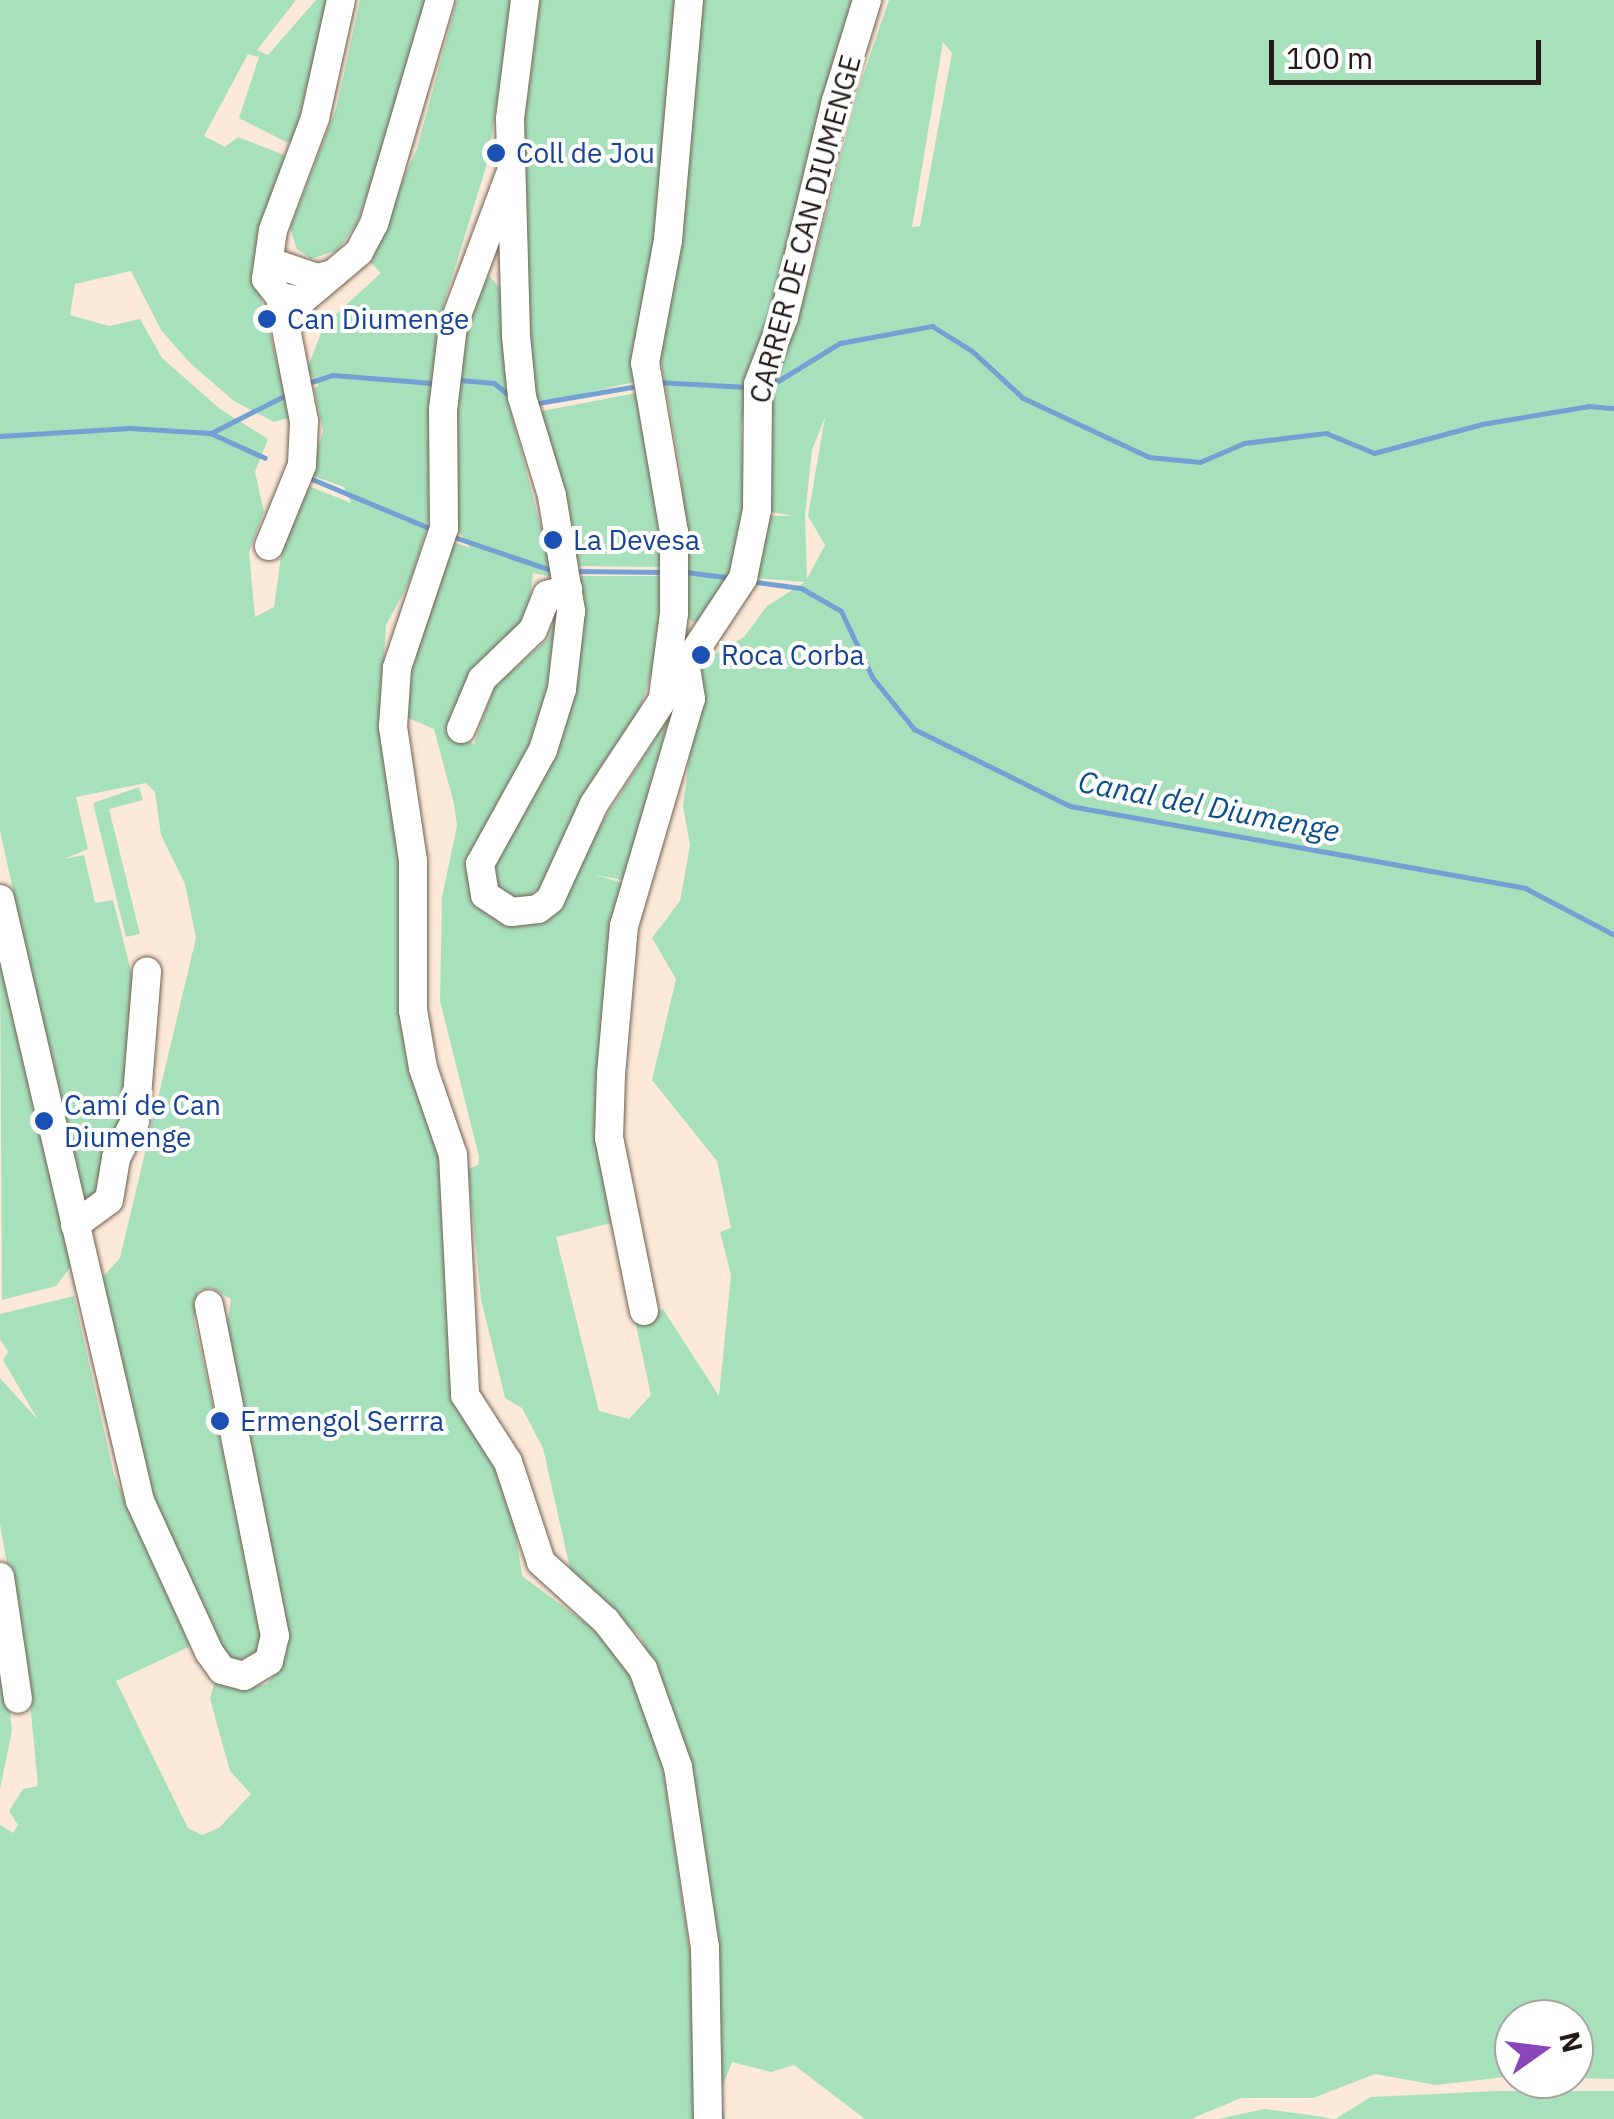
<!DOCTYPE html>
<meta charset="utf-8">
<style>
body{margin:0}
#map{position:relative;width:1614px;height:2119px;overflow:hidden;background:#fce9d7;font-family:"IBM Plex Sans",sans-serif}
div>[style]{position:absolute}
.green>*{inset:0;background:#a7e1bc}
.stream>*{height:5px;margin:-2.5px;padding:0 2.5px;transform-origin:2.5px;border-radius:2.5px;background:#73a1d3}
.roads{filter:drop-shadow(0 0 2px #706051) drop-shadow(0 0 2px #706051)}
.minor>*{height:28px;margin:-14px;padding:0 14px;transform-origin:14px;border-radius:14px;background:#fff}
.dots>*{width:28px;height:28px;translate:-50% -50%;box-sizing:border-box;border:5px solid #fff;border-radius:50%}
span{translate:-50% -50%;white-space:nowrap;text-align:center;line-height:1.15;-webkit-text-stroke:8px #fff;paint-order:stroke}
.transit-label{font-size:28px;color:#164399}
.left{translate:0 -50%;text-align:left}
.street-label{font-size:28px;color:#231c16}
.water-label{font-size:30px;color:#084f8c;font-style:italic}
.north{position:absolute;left:1494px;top:1999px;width:100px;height:100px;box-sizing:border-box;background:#fff;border:2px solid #a7a4a2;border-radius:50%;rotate:76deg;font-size:28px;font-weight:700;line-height:40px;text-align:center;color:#231c16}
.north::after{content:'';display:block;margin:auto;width:35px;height:45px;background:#8946ba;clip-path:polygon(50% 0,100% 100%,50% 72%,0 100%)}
.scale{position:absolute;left:1269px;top:40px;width:272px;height:45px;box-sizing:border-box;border:5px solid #231c16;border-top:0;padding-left:12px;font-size:30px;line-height:35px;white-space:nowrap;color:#231c16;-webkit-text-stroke:8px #fff;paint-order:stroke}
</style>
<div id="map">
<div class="green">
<i style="clip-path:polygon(0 0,296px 0,257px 50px,268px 55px,316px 0,328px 0,294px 139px,288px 143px,239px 118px,259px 57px,248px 54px,204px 136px,225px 147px,238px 137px,287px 156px,256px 278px,291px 417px,274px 422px,234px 401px,190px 363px,161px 330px,131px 271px,75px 284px,70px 315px,109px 326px,140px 319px,162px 358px,220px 409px,268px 439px,255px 472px,264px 512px,249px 552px,255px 617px,274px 607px,283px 541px,306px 485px,351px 503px,344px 487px,310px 475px,323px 431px,314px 388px,319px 386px,307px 370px,324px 325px,381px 273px,367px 259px,417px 149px,457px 0,514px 0,487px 164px,444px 303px,431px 392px,429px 519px,412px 577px,386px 625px,381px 710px,439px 1136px,451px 1290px,511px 1499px,522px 1576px,617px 1646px,659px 1741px,692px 1966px,697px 2119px,0 2119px,0 1825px,13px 1833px,18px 1825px,9px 1811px,23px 1789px,38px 1786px,28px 1682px,0 1524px,0 1378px,38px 1420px,3px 1360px,8px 1352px,0 1339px,0 1314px,74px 1296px,114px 1475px,191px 1646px,116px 1681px,188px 1828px,202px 1835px,219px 1828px,251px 1794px,230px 1771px,210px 1699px,214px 1683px,236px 1689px,267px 1684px,282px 1665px,288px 1642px,226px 1332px,231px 1299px,211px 1288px,198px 1290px,194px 1320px,262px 1628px,259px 1652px,236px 1661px,222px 1653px,146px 1481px,102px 1278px,120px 1258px,196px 938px,185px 884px,161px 835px,155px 792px,146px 783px,76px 797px,88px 849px,64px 859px,84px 855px,95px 903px,113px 900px,136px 991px,144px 1063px,125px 1068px,125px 1121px,85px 1219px,0 831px)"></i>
<i style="clip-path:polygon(360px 0,427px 0,399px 107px,357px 223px,338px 250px,311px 259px,297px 249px,290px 228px,336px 109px)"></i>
<i style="clip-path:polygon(540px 0,682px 0,661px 232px,635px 382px,545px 402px,531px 396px,523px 131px)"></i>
<i style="clip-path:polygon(703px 0,858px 0,785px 280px,748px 383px,741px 428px,749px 511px,735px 572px,701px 622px,693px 622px,684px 615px,681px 472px,660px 355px,683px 236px,690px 86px)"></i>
<i style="clip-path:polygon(evenodd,889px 0,1614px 0,1614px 2079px,1574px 2078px,1574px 2019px,1514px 2019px,1514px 2076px,1436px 2085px,1375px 2074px,1313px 2098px,1241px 2098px,1191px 2119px,865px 2119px,794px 2065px,771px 2072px,732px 2062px,720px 2093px,725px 2119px,717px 2119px,716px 1948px,690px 1764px,640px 1636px,572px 1577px,543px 1448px,522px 1408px,505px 1398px,481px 1299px,468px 1169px,478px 1165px,479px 1157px,440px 1001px,442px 897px,457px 826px,454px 804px,434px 729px,401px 715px,404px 684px,453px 542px,470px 548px,457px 529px,453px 420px,469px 313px,489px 276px,502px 290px,507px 397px,554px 577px,533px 573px,528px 613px,449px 734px,474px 744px,494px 687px,548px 639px,557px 618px,556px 657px,535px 744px,480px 839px,505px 922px,519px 926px,539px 922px,670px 716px,623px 880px,595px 875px,623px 883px,598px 1142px,611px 1223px,556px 1237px,599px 1411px,629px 1419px,651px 1395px,634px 1316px,663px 1309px,719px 1396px,731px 1275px,720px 1232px,731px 1228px,717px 1161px,652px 1080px,676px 979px,652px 938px,680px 901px,690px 845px,683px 806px,702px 662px,744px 637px,767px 606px,805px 582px,754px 578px,765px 516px,794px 516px,765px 511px,766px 395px,808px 283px,857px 93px,889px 0,943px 42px,952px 53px,920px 226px,912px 227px,943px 42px,889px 0,825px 417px,808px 516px,825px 545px,807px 579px,805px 516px,812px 450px,825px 417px)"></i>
<i style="clip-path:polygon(636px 393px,650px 453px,663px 567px,579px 566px,537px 412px)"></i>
<i style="clip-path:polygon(580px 576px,662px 576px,655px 662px,639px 712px,568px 826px,545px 884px,523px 900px,497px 893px,491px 861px,556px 752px,582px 620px)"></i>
<i style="clip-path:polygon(139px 787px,143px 800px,109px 809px,140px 934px,126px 937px,93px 803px)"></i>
<i style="clip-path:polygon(0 948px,73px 1264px,56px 1286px,2px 1300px)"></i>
<i style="clip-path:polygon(0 1612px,12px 1731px,0 1789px)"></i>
<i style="clip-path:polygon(1498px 2091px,1614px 2091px,1614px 2119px,1335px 2119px,1371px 2097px)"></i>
<i style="clip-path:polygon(1264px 2109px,1303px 2114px,1334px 2119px,1218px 2119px)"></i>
</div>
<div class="stream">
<i style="left:460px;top:380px;width:34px;rotate:5deg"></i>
<i style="left:494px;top:383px;width:16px;rotate:40deg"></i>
<i style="left:656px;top:382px;width:92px;rotate:3.1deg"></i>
<i style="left:308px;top:383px;width:26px;rotate:-18deg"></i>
<i style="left:333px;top:375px;width:100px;rotate:4.6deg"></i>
<i style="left:773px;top:384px;width:79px;rotate:-31.5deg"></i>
<i style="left:840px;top:343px;width:94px;rotate:-10.5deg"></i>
<i style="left:932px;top:326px;width:47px;rotate:32deg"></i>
<i style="left:972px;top:351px;width:69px;rotate:42.7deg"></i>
<i style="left:1023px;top:398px;width:139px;rotate:25.1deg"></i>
<i style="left:1149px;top:457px;width:51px;rotate:5.6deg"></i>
<i style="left:1200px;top:462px;width:48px;rotate:-23.4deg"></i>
<i style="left:1244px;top:443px;width:83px;rotate:-7deg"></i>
<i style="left:1326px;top:433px;width:52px;rotate:22.6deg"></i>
<i style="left:1374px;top:453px;width:112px;rotate:-15deg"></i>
<i style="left:1482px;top:424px;width:109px;rotate:-9.5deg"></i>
<i style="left:1589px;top:406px;width:25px;rotate:5deg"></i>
<i style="left:538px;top:403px;width:95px;rotate:-9.7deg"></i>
<i style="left:211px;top:433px;width:82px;rotate:-26.9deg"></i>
<i style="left:0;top:436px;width:130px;rotate:-3.5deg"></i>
<i style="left:130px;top:428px;width:80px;rotate:3.6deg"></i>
<i style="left:210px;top:433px;width:60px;rotate:24.4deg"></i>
<i style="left:307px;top:477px;width:140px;rotate:22.7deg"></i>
<i style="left:451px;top:536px;width:109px;rotate:18.8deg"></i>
<i style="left:575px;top:571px;width:89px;rotate:0.6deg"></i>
<i style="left:685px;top:572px;width:48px;rotate:7.1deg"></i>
<i style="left:749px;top:581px;width:52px;rotate:7.7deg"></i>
<i style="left:801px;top:588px;width:46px;rotate:29.9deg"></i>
<i style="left:841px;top:611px;width:73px;rotate:64.8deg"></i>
<i style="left:872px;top:677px;width:67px;rotate:51.1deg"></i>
<i style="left:914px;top:729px;width:174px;rotate:26.3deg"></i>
<i style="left:1070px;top:806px;width:462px;rotate:10.2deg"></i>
<i style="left:1525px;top:888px;width:101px;rotate:27.8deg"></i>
</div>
<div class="roads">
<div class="minor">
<i style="left:525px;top:0;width:120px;rotate:97.2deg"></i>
<i style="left:510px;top:119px;width:217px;rotate:88.4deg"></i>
<i style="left:516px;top:336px;width:61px;rotate:84.4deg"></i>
<i style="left:522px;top:397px;width:103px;rotate:73.1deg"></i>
<i style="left:552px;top:496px;width:117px;rotate:80.6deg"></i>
<i style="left:571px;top:611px;width:79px;rotate:96.6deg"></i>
<i style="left:562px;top:689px;width:64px;rotate:107.3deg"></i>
<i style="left:543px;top:750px;width:130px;rotate:118.9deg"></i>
<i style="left:480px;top:864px;width:31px;rotate:81deg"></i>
<i style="left:485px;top:895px;width:31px;rotate:33deg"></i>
<i style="left:511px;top:912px;width:27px;rotate:-6deg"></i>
<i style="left:538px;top:909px;width:15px;rotate:-37deg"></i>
<i style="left:550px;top:900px;width:106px;rotate:-65.4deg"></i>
<i style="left:594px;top:804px;width:271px;rotate:-56.6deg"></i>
<i style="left:743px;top:578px;width:69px;rotate:-78.4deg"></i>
<i style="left:757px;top:510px;width:126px;rotate:-89.5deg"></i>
<i style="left:758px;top:384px;width:72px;rotate:-68.8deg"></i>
<i style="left:784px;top:317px;width:222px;rotate:-76.5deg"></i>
<i style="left:836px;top:101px;width:106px;rotate:-72.9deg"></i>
<i style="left:509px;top:177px;width:159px;rotate:110.6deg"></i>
<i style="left:453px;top:326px;width:85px;rotate:96.8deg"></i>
<i style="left:443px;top:410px;width:118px;rotate:89.5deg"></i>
<i style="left:444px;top:528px;width:148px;rotate:108.6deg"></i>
<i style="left:397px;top:668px;width:59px;rotate:93.9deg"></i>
<i style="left:393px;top:727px;width:135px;rotate:81.5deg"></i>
<i style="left:413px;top:861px;width:149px;rotate:90deg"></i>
<i style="left:413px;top:1010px;width:59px;rotate:80.2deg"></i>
<i style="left:423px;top:1068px;width:92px;rotate:71deg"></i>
<i style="left:453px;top:1155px;width:240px;rotate:87.1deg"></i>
<i style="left:465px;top:1395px;width:80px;rotate:57.3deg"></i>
<i style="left:508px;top:1462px;width:105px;rotate:71.7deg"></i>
<i style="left:541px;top:1562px;width:88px;rotate:42.2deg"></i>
<i style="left:606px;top:1621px;width:61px;rotate:52.4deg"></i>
<i style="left:643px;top:1669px;width:104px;rotate:70.3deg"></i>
<i style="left:678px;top:1767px;width:182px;rotate:81.5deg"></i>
<i style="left:705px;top:1947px;width:172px;rotate:89deg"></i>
<i style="left:268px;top:272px;width:15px;rotate:-23deg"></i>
<i style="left:282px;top:266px;width:37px;rotate:19deg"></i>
<i style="left:317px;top:278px;width:16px;rotate:-14deg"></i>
<i style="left:333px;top:274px;width:42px;rotate:139.8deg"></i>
<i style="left:301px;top:301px;width:21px;rotate:-169deg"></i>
<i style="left:280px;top:297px;width:23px;rotate:-128deg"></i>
<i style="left:266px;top:279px;width:49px;rotate:-81.9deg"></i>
<i style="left:273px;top:230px;width:120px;rotate:-69.4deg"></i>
<i style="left:315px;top:118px;width:121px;rotate:-77.6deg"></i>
<i style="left:333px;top:274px;width:34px;rotate:-40deg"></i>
<i style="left:359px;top:252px;width:32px;rotate:-62deg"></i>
<i style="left:374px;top:224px;width:234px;rotate:-73.6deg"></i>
<i style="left:269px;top:546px;width:87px;rotate:-67.8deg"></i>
<i style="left:302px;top:465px;width:44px;rotate:-87.4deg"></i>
<i style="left:304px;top:421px;width:126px;rotate:-101deg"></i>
<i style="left:663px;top:697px;width:85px;rotate:-82.5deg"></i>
<i style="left:674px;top:613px;width:81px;rotate:-90deg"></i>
<i style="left:674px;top:532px;width:171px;rotate:-99.7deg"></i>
<i style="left:645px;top:363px;width:125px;rotate:-79.4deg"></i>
<i style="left:668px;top:240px;width:241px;rotate:-85deg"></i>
<i style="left:461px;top:729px;width:54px;rotate:-67.2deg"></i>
<i style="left:482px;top:679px;width:71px;rotate:-43.9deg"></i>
<i style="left:533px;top:630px;width:38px;rotate:-68deg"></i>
<i style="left:547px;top:595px;width:22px;rotate:-16deg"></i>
<i style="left:0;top:899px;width:618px;rotate:76.91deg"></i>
<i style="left:140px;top:1501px;width:166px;rotate:65.4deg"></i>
<i style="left:209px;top:1652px;width:22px;rotate:54deg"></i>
<i style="left:222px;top:1670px;width:23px;rotate:15deg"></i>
<i style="left:244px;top:1676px;width:29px;rotate:-31deg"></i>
<i style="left:269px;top:1661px;width:26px;rotate:-77deg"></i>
<i style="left:275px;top:1636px;width:338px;rotate:-101.3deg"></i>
<i style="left:75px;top:1225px;width:42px;rotate:-36.3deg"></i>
<i style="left:109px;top:1200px;width:43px;rotate:-80.5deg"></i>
<i style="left:116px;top:1158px;width:42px;rotate:-62.8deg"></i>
<i style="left:135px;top:1121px;width:150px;rotate:-85.4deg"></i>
<i style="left:644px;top:1311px;width:177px;rotate:-101.4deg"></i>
<i style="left:609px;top:1138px;width:64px;rotate:-88.2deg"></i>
<i style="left:611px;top:1074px;width:149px;rotate:-85deg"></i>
<i style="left:624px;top:926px;width:237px;rotate:-73.6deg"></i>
<i style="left:691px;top:699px;width:32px;rotate:-99deg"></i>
<i style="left:0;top:1577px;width:123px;rotate:81.6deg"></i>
</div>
</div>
<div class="dots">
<i style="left:496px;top:153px;background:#1a4fb4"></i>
<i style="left:267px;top:319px;background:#1a4fb4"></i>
<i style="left:553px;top:540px;background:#1a4fb4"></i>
<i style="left:701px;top:655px;background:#1a4fb4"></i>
<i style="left:44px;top:1121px;background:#1a4fb4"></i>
<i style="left:220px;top:1421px;background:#1a4fb4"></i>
</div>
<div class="transit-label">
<span class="left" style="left:516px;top:153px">Coll de Jou</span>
<span class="left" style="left:287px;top:319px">Can Diumenge</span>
<span class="left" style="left:573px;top:540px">La Devesa</span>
<span class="left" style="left:721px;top:655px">Roca Corba</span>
<span class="left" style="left:64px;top:1121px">Camí de Can<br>Diumenge</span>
<span class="left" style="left:240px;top:1421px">Ermengol Serrra</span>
</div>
<div class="street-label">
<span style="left:805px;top:229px;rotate:-75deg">CARRER DE CAN DIUMENGE</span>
</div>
<div class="water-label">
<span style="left:1209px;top:806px;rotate:11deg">Canal del Diumenge</span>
</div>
<div class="north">N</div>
<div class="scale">100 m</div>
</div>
